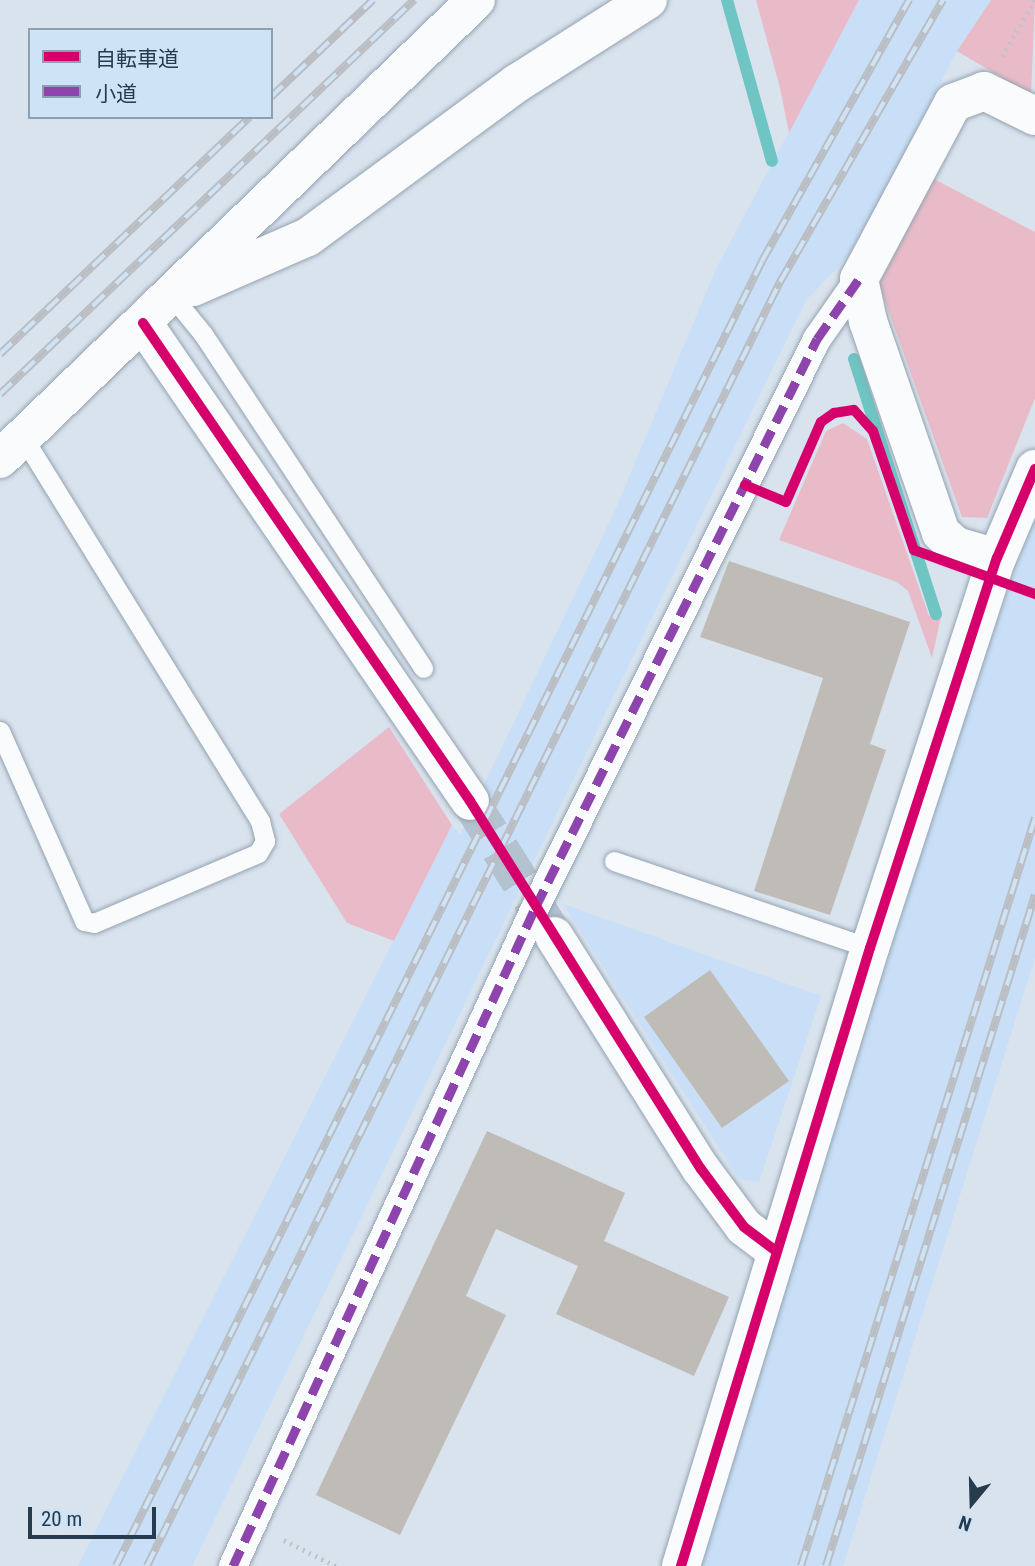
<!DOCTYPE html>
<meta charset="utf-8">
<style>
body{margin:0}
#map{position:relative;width:1035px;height:1566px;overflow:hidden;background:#d8e3ee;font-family:"Roboto Condensed","Noto Sans JP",sans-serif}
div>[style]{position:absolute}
.built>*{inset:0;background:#c8dff7}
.green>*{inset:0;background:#e9bbc9}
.stream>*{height:12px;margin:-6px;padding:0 6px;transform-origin:6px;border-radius:6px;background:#6ec5c3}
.building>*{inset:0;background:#bfbbb6}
.minor-tunnel>*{height:38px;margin-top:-19px;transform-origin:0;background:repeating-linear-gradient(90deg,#b4c1ce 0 38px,transparent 0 57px)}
.path>*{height:4.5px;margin-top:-2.25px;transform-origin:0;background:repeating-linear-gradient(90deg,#bcc3c9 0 2px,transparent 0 7px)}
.roads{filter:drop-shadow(0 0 2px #95a3b0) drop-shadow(0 0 2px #95a3b0)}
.service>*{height:19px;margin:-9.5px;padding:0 9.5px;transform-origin:9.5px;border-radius:9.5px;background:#f9fbfc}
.pedestrian>*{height:28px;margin:-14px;padding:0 14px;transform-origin:14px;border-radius:14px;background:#f9fbfc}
.minor>*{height:38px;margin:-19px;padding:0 19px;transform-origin:19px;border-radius:19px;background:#f9fbfc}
.rail>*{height:8px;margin-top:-4px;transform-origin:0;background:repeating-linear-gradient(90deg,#cfe3f7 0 16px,#babec3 0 32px);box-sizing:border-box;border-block:2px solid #babec3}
.quiet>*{height:9px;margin-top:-4.5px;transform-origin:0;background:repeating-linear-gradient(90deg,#8e44ad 0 18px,transparent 0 27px)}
.cycleway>*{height:10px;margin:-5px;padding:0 5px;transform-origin:5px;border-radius:5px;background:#d6006c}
span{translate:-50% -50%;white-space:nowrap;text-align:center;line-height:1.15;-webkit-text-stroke:7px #cfe3f7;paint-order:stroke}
.legend{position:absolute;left:28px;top:28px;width:245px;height:91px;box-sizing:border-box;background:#cfe3f7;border:2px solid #8ba0b3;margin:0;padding:9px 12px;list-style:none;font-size:21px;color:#263b4e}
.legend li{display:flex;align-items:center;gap:14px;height:35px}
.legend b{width:35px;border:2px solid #8ba0b3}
.north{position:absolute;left:937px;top:1468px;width:70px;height:70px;-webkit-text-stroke:5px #cfe3f7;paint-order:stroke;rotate:199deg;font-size:19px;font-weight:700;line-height:28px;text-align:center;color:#263b4e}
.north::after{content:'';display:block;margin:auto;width:24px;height:32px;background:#263b4e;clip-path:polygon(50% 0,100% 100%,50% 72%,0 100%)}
.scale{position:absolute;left:28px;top:1507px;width:128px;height:32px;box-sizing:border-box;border:4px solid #263b4e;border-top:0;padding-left:9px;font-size:21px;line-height:24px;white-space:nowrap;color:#263b4e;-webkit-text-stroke:5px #cfe3f7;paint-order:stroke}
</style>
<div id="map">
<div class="built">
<i style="clip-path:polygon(859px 0,992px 0,957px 51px,853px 251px,806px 300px,192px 1566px,78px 1566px,452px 825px,460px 835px,616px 508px,716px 269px)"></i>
<i style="clip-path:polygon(1035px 517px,1035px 958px,843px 1566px,699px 1566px,966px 709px)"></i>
<i style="clip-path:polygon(563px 904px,821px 996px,759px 1182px,739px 1179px)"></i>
</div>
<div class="green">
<i style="clip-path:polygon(756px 0,859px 0,789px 133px,780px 88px)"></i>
<i style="clip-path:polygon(991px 0,1035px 0,1031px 95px,957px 51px)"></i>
<i style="clip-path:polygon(934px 179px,1035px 232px,1035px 398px,987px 518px,962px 517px,879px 284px)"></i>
<i style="clip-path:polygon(843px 423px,867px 439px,929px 616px,942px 612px,932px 658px,908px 591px,897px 582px,779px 540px,826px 431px)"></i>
<i style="clip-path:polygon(389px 727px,452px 825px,394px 941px,347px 923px,279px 814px)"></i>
</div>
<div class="stream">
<i style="left:727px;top:0;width:167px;rotate:74.4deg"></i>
<i style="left:854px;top:359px;width:268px;rotate:72.2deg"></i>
</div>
<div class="building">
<i style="clip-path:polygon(729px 561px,910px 622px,870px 744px,886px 750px,830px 915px,754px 891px,823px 678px,700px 637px)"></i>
<i style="clip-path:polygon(710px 970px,789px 1081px,722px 1128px,644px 1017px)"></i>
<i style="clip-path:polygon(487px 1131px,625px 1193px,604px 1241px,729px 1297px,694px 1376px,556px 1314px,578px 1266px,496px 1229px,466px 1296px,506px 1315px,400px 1535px,316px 1495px)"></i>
</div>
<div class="minor-tunnel">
<i style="left:470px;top:801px;width:159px;rotate:58.1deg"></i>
</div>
<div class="path">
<i style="left:1002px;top:56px;width:65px;rotate:-59.5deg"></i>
<i style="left:284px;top:1540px;width:58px;rotate:26.6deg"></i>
</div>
<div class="roads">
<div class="service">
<i style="left:172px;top:296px;width:49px;rotate:50.8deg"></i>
<i style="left:203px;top:334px;width:400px;rotate:56.6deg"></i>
<i style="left:0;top:731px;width:208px;rotate:66.1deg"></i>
<i style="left:84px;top:921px;width:10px;rotate:11deg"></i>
<i style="left:94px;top:923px;width:178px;rotate:-23.1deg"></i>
<i style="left:258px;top:853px;width:14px;rotate:-60deg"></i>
<i style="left:265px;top:841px;width:21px;rotate:-104deg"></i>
<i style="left:260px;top:821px;width:451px;rotate:-121.7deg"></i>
<i style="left:614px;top:861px;width:270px;rotate:18.8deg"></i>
</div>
<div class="pedestrian">
<i style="left:233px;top:1566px;width:726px;rotate:-65.34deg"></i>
<i style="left:536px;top:906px;width:633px;rotate:-63.64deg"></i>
<i style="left:817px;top:339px;width:73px;rotate:-55deg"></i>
</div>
<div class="minor">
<i style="left:193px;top:287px;width:125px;rotate:-23.5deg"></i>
<i style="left:308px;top:237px;width:260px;rotate:-36.4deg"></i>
<i style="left:517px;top:83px;width:155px;rotate:-32.4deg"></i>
<i style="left:143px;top:323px;width:579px;rotate:55.62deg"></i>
<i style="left:0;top:459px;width:661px;rotate:-43.96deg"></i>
<i style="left:997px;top:558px;width:43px;rotate:-163.7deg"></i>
<i style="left:956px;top:546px;width:20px;rotate:-139deg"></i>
<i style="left:941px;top:533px;width:224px;rotate:-109deg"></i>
<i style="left:868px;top:321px;width:43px;rotate:-102.1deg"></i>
<i style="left:859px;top:279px;width:200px;rotate:-61.9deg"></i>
<i style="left:953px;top:103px;width:33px;rotate:-21deg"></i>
<i style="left:984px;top:91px;width:57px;rotate:26.1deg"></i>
<i style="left:554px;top:936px;width:275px;rotate:57.8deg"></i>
<i style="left:701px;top:1169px;width:72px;rotate:53.4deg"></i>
<i style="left:744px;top:1227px;width:40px;rotate:37deg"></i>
<i style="left:681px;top:1566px;width:646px;rotate:-73deg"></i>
<i style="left:870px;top:948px;width:410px;rotate:-72deg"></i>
<i style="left:997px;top:558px;width:97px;rotate:-66.9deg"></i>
</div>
</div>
<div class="rail">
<i style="left:271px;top:97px;width:141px;rotate:-43.6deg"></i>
<i style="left:0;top:354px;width:344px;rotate:-43.5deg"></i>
<i style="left:0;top:394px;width:572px;rotate:-43.58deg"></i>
<i style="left:116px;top:1566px;width:1456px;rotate:-63.66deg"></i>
<i style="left:762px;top:261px;width:300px;rotate:-60.6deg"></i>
<i style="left:147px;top:1566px;width:1432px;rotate:-63.76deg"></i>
<i style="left:780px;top:282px;width:326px;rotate:-60deg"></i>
<i style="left:801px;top:1566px;width:784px;rotate:-72.63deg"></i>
<i style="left:826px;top:1566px;width:703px;rotate:-72.7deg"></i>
</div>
<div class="quiet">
<i style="left:233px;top:1566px;width:726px;rotate:-65.34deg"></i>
<i style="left:536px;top:906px;width:633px;rotate:-63.64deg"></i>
<i style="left:817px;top:339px;width:73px;rotate:-55deg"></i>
</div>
<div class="cycleway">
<i style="left:143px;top:323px;width:579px;rotate:55.62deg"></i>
<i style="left:470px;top:801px;width:434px;rotate:57.9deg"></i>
<i style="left:701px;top:1169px;width:72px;rotate:53.4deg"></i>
<i style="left:744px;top:1227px;width:40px;rotate:37deg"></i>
<i style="left:745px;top:485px;width:44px;rotate:22.5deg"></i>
<i style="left:786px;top:502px;width:87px;rotate:-66.4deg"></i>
<i style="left:821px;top:422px;width:16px;rotate:-35deg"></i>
<i style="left:834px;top:413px;width:20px;rotate:-9deg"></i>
<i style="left:854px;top:410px;width:28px;rotate:48deg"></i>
<i style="left:873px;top:431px;width:126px;rotate:71deg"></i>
<i style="left:914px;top:550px;width:129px;rotate:20deg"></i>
<i style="left:681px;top:1566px;width:646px;rotate:-73deg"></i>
<i style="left:870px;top:948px;width:410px;rotate:-72deg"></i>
<i style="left:997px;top:558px;width:97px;rotate:-66.9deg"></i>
</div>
<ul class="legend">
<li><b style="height:9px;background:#d6006c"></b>自転車道</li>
<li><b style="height:9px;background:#8e44ad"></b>小道</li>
</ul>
<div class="north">N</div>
<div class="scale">20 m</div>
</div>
